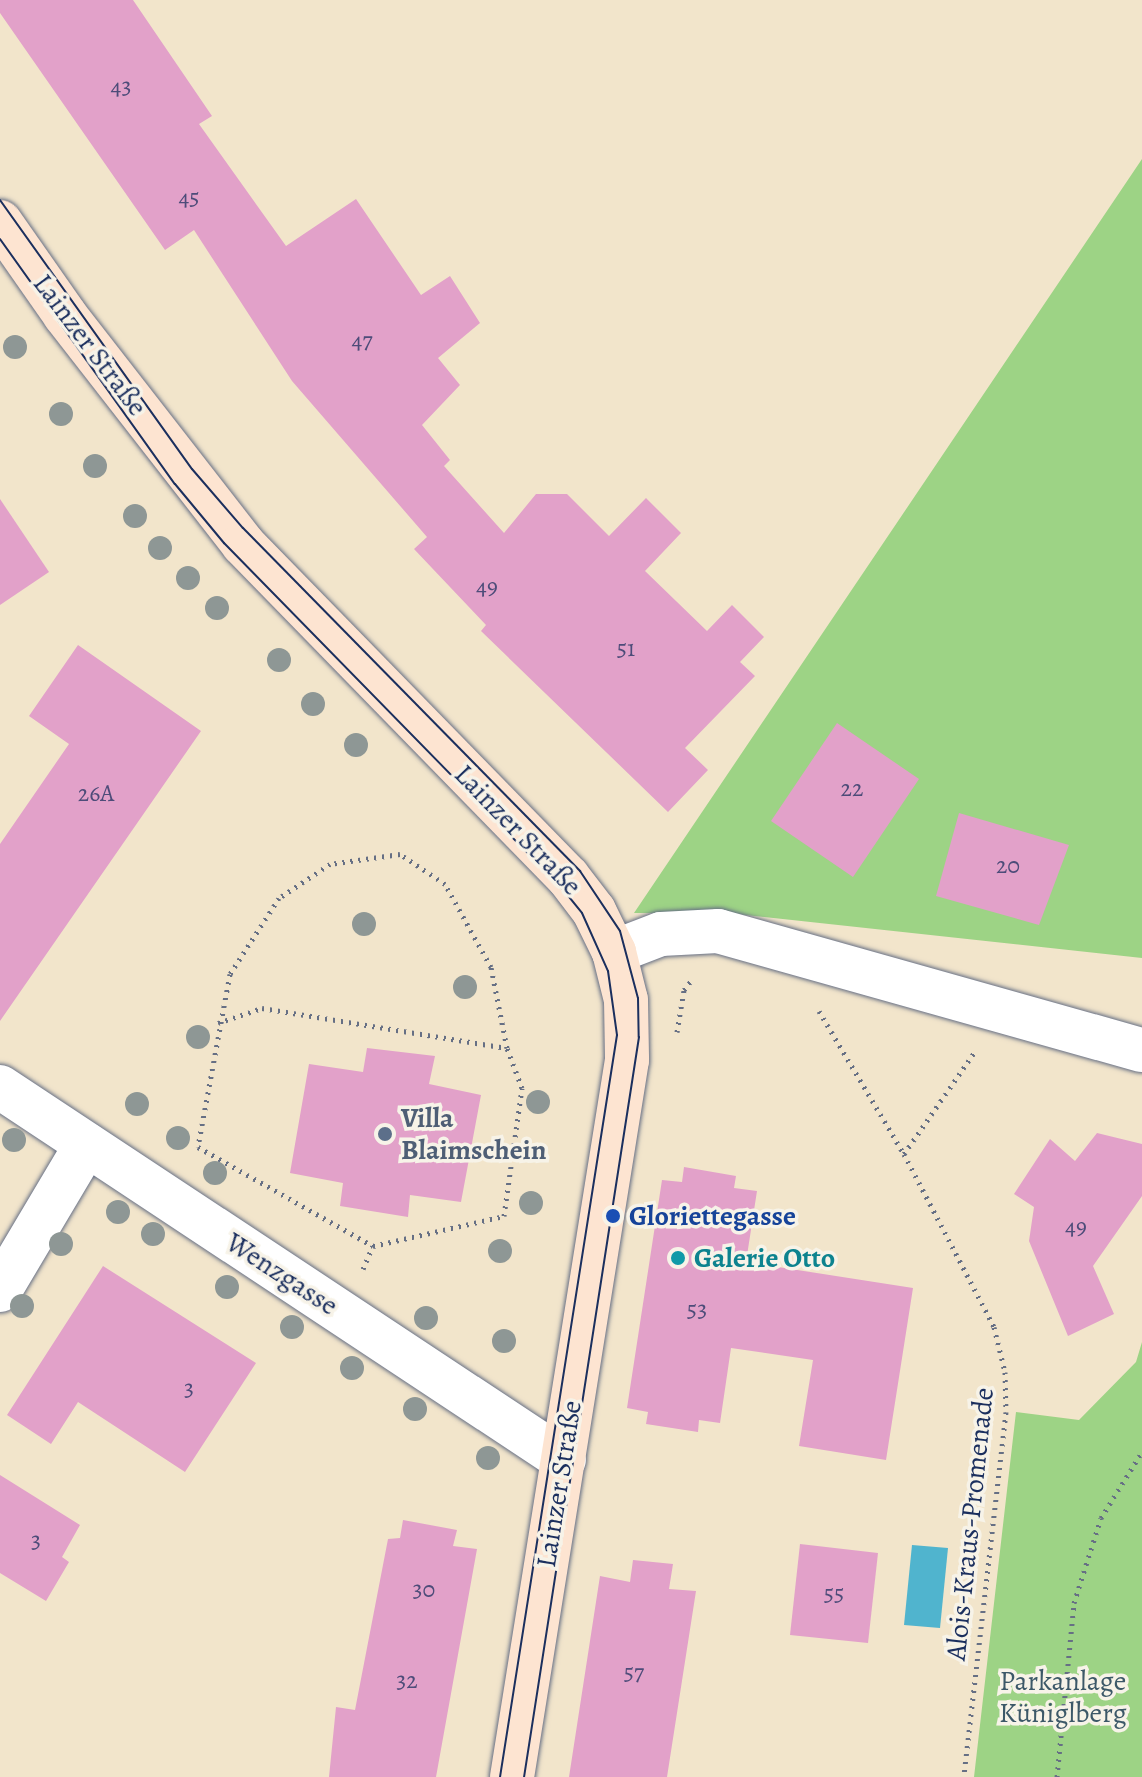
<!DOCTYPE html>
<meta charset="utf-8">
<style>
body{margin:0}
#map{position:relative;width:1142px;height:1777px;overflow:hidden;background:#f2e5cb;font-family:Alegreya,serif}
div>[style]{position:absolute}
.green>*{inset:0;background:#9dd385}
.water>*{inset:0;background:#50b4ce}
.building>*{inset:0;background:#e2a1c9}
.path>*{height:5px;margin-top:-2.5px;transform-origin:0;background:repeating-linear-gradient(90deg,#666f84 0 2px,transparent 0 8px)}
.roads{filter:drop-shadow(0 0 2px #666f84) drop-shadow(0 0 2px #666f84)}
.street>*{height:44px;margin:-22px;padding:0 22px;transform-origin:22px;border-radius:22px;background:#fff}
.secondary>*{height:44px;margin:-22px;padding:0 22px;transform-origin:22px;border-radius:22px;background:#fde4d1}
.tram>*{height:2px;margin:-1px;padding:0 1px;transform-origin:1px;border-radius:1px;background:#1b2f5e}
.trees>*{width:24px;height:24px;margin:-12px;border-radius:50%;background:#8e9795}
.dots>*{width:22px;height:22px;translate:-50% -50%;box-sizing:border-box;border:4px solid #f7f3e8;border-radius:50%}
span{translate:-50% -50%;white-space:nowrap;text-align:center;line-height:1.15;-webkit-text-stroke:7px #f7f3e8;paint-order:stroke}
.number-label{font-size:24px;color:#4d4c79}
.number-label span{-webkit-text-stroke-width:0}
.street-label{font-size:28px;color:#1b2f5e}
.service-label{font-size:28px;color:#4e5e75;font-weight:700}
.left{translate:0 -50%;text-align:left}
.transit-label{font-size:28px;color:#164399;font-weight:700}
.culture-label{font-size:28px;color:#0d838f;font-weight:700}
.park-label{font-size:28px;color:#3c5868}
</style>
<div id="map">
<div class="green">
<i style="clip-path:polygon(1142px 159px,1142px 958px,727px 913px,634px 913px)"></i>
<i style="clip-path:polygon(1142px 1342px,1142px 1777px,974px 1777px,1016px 1412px,1079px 1420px,1136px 1362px)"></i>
</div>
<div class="water">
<i style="clip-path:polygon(912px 1545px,948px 1548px,940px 1628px,904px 1625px)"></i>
</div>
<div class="building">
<i style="clip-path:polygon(0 0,133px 0,212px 116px,199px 124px,286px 246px,356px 199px,421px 295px,450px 276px,480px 323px,438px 358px,460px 385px,422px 425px,450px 460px,444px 466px,504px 533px,536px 494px,567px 494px,609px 536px,646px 498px,681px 533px,645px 571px,707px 631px,732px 605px,764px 637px,740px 662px,755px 676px,685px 748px,708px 770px,668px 812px,481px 631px,486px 625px,414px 549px,427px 537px,292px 381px,194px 230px,165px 250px,0 13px)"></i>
<i style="clip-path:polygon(0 499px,49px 572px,0 605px)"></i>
<i style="clip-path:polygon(78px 645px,201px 731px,0 1021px,0 844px,69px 744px,29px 716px)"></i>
<i style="clip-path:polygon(837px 723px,919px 779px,853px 877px,771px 821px)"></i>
<i style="clip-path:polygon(959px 813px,1069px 845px,1039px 925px,936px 896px)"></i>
<i style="clip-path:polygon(367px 1048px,435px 1056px,429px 1084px,481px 1095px,461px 1202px,410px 1195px,408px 1217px,340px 1206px,343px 1183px,290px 1173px,309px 1064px,363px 1072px)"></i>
<i style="clip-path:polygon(1097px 1133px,1142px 1144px,1142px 1196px,1093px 1266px,1114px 1314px,1068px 1336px,1029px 1241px,1034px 1207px,1014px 1194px,1050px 1139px,1075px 1161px)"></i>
<i style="clip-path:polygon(684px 1167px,736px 1176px,734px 1188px,757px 1191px,746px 1262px,913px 1288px,886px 1460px,799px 1446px,813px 1360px,731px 1348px,720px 1423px,699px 1420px,698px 1432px,646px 1424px,648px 1412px,627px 1408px,662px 1180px,682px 1182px)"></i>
<i style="clip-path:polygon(103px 1266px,256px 1363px,185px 1472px,78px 1402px,51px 1444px,7px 1415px)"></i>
<i style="clip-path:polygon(0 1475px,80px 1525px,62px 1557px,69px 1562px,46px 1601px,0 1573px)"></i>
<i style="clip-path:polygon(403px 1520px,457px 1530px,453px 1546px,477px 1549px,436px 1777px,329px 1777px,336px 1707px,355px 1710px,388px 1539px,400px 1538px)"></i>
<i style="clip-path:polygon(800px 1544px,878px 1553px,868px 1643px,790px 1635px)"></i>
<i style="clip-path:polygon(633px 1560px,673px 1564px,669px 1589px,696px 1591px,667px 1777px,569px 1777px,600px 1576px,630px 1582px)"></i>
</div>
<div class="path">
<i style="left:819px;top:1011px;width:166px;rotate:59.3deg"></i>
<i style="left:904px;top:1154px;width:195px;rotate:62.5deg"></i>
<i style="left:994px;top:1327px;width:46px;rotate:76.3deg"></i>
<i style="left:1005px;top:1372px;width:40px;rotate:88.6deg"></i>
<i style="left:1006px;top:1412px;width:367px;rotate:96.6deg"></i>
<i style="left:218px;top:1023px;width:46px;rotate:-18.8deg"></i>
<i style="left:262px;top:1008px;width:248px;rotate:9.3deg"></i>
<i style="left:677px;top:1032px;width:43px;rotate:-80.5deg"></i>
<i style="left:684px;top:990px;width:11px;rotate:-52deg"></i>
<i style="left:904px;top:1154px;width:123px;rotate:-55.3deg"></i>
<i style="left:363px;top:1269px;width:25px;rotate:-67deg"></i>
<i style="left:373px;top:1246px;width:134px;rotate:-12.9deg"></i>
<i style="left:504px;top:1216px;width:129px;rotate:-82deg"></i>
<i style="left:522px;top:1088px;width:43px;rotate:-110.6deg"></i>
<i style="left:507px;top:1048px;width:83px;rotate:-101.2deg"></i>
<i style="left:491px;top:967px;width:95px;rotate:-119deg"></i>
<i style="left:445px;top:884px;width:54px;rotate:-146.3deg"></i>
<i style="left:400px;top:854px;width:71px;rotate:171.9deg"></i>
<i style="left:330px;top:864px;width:61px;rotate:146.3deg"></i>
<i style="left:279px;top:898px;width:90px;rotate:122.8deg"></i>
<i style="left:230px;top:974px;width:176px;rotate:100.5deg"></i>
<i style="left:198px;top:1147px;width:201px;rotate:29.5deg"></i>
<i style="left:1057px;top:1777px;width:175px;rotate:-84.4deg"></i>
<i style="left:1074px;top:1603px;width:89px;rotate:-72.4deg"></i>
<i style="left:1101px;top:1518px;width:78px;rotate:-58.2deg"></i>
</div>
<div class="roads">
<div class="street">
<i style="left:614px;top:952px;width:50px;rotate:-21deg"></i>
<i style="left:661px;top:934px;width:57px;rotate:-3deg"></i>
<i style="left:718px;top:931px;width:440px;rotate:15.7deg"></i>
<i style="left:0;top:1087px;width:676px;rotate:33.48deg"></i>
<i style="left:0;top:1290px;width:169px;rotate:-59.3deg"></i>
</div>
<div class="secondary">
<i style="left:0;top:222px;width:113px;rotate:55deg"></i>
<i style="left:65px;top:315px;width:290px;rotate:52.1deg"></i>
<i style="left:243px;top:544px;width:465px;rotate:45.7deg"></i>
<i style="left:568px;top:877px;width:43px;rotate:52.6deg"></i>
<i style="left:594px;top:911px;width:46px;rotate:64deg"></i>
<i style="left:614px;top:952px;width:49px;rotate:76deg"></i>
<i style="left:626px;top:1000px;width:60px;rotate:89deg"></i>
<i style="left:627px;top:1060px;width:726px;rotate:99.11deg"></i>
</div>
</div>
<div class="tram">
<i style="left:0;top:200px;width:330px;rotate:54.5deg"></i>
<i style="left:192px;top:469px;width:78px;rotate:49.2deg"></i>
<i style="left:243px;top:528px;width:481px;rotate:45.5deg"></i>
<i style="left:580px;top:871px;width:72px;rotate:56.3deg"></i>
<i style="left:620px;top:931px;width:69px;rotate:75deg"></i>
<i style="left:638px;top:998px;width:39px;rotate:89deg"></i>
<i style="left:639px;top:1037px;width:749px;rotate:98.83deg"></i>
<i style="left:0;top:239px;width:301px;rotate:54.5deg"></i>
<i style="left:175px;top:484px;width:77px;rotate:50.3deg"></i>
<i style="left:224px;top:543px;width:482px;rotate:45.6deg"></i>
<i style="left:561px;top:887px;width:33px;rotate:51deg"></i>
<i style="left:582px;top:913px;width:64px;rotate:65.9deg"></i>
<i style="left:608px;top:971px;width:65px;rotate:82deg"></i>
<i style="left:617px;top:1035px;width:751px;rotate:98.96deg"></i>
</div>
<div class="trees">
<i style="left:15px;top:347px"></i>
<i style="left:61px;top:414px"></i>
<i style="left:95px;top:466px"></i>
<i style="left:135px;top:516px"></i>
<i style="left:160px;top:548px"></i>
<i style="left:188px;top:578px"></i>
<i style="left:217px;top:608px"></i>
<i style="left:279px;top:660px"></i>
<i style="left:313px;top:704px"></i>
<i style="left:356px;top:745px"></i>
<i style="left:364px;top:924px"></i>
<i style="left:465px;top:987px"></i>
<i style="left:198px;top:1037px"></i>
<i style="left:538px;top:1102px"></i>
<i style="left:137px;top:1104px"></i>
<i style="left:178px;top:1138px"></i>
<i style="left:14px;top:1140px"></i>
<i style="left:215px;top:1173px"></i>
<i style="left:531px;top:1203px"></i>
<i style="left:118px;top:1212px"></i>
<i style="left:153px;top:1234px"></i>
<i style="left:61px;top:1244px"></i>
<i style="left:500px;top:1251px"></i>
<i style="left:227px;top:1287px"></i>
<i style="left:22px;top:1306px"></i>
<i style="left:426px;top:1318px"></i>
<i style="left:292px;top:1327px"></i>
<i style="left:504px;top:1341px"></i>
<i style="left:352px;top:1368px"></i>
<i style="left:415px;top:1409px"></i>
<i style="left:488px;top:1458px"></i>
</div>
<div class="dots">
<i style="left:385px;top:1134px;background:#5c6f8a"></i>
<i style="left:613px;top:1216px;background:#1a4fb4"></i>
<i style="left:678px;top:1258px;background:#0f9aa8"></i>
</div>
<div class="number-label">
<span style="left:121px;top:87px">43</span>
<span style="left:189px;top:198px">45</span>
<span style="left:362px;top:341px">47</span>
<span style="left:487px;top:587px">49</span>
<span style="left:626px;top:649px">51</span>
<span style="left:852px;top:789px">22</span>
<span style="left:96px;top:794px">26A</span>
<span style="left:1008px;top:866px">20</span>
<span style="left:1076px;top:1227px">49</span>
<span style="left:697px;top:1310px">53</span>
<span style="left:189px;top:1389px">3</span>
<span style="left:36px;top:1541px">3</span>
<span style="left:424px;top:1590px">30</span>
<span style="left:834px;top:1594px">55</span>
<span style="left:634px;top:1673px">57</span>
<span style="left:407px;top:1681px">32</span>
</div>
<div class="street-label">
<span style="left:90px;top:345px;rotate:53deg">Lainzer Straße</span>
<span style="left:518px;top:830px;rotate:46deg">Lainzer Straße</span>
<span style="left:282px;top:1274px;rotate:33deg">Wenzgasse</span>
<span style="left:559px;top:1484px;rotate:-81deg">Lainzer Straße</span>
<span style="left:970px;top:1524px;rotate:-84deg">Alois-Kraus-Promenade</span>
</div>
<div class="service-label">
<span class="left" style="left:401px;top:1134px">Villa<br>Blaimschein</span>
</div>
<div class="transit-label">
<span class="left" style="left:629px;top:1216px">Gloriettegasse</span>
</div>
<div class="culture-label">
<span class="left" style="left:694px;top:1258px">Galerie Otto</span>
</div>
<div class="park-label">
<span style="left:1063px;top:1697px">Parkanlage<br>Küniglberg</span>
</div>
</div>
